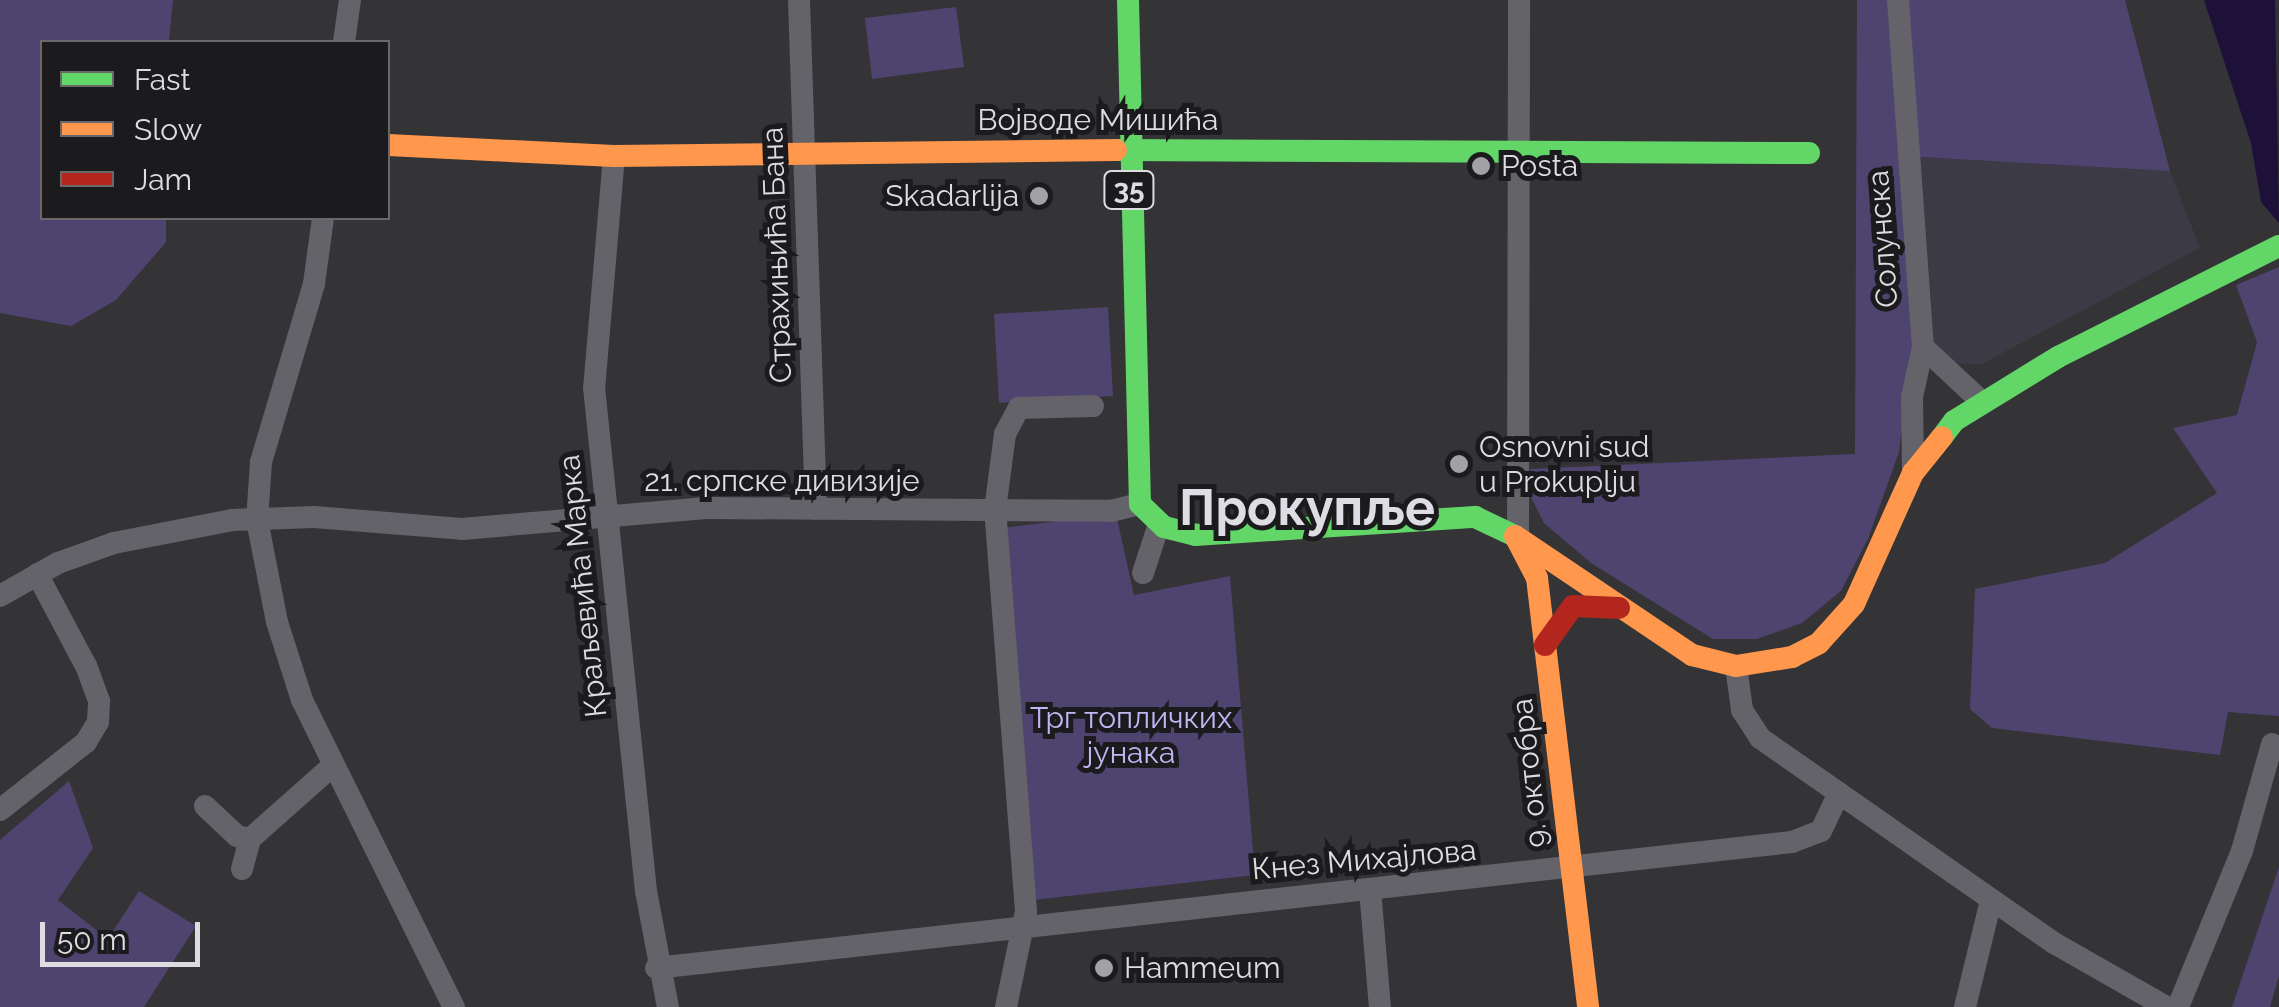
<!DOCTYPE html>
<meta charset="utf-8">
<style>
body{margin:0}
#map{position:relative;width:2279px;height:1007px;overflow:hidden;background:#343336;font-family:Raleway,sans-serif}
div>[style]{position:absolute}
.built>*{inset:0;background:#3c3a44}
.green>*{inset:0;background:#4f4470}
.water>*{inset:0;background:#1d1039}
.street>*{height:22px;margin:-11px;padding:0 11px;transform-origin:11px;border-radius:11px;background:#64636a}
.fast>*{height:22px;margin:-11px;padding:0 11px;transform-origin:11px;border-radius:11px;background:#63d668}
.slow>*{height:22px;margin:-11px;padding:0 11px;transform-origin:11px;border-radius:11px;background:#ff974d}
.jam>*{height:22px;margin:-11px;padding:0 11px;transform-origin:11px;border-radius:11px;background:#b3261e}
.dots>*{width:28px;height:28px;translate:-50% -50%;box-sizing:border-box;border:5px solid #1b1a1d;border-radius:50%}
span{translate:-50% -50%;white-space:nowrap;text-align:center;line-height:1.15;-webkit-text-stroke:10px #1b1a1d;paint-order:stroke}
.shield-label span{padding:2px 8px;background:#1b1a1d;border:2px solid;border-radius:8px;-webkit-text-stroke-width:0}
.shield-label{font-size:28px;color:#dddce0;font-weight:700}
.street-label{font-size:30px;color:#dddce0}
.poi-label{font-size:30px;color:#dddce0}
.left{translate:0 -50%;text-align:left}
.right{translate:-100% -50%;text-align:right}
.park-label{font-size:30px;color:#c2b5f4}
.town-label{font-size:50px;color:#dedde4;font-weight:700}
.legend{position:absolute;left:40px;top:40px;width:350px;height:180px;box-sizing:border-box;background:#1b1a1d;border:2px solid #69686b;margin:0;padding:12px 18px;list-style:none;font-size:30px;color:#dddce0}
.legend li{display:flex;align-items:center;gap:20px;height:50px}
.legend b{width:50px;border:2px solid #69686b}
.scale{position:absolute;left:40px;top:922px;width:160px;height:45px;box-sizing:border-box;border:5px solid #dddce0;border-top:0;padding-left:12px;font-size:30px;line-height:35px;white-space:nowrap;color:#dddce0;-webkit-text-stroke:8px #1b1a1d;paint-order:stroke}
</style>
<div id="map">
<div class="built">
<i style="clip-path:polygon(1917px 157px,2170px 171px,2200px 248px,1982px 364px,1960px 364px,1938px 353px,1928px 327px)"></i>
</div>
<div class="green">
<i style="clip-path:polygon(0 0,173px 0,169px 42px,42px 42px,42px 218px,166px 218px,166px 242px,116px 300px,71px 326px,0 313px)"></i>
<i style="clip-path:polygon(1857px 0,2125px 0,2170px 171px,1902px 156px,1912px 349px,1899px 452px,1868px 539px,1841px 591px,1802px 623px,1757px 639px,1713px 639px,1591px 563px,1544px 523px,1531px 497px,1530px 469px,1855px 454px)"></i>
<i style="clip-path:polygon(956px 7px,964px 67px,872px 79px,865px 18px)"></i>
<i style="clip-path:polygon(2279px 267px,2279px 716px,2228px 712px,2220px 755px,1992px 728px,1970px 709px,1975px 589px,2105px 563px,2217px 493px,2173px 428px,2237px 415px,2257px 342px,2236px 285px)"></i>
<i style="clip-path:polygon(1108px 307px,1113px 396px,999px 403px,994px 314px)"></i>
<i style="clip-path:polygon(1116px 514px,1134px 595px,1230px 576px,1255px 875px,1033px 900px,1002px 528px)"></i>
<i style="clip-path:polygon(69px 781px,93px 848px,58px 900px,108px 939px,139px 891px,196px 926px,144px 1007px,0 1007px,0 840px)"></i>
<i style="clip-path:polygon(2279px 867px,2279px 976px,2270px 1007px,2232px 1007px)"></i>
</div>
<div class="water">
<i style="clip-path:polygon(2204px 0,2275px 0,2279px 223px,2261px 202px,2251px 143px)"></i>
</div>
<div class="street">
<i style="left:799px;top:0;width:509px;rotate:88.09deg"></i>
<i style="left:1898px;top:0;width:348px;rotate:85.9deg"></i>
<i style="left:1923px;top:347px;width:51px;rotate:102.4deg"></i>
<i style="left:1912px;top:397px;width:76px;rotate:89.2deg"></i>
<i style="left:344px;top:42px;width:42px;rotate:-81.9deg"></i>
<i style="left:614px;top:156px;width:232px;rotate:94.9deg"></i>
<i style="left:594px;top:387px;width:507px;rotate:84.11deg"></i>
<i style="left:646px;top:891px;width:118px;rotate:79.3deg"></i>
<i style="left:323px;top:218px;width:67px;rotate:97.8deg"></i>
<i style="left:314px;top:284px;width:186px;rotate:106.6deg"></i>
<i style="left:261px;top:462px;width:58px;rotate:93.9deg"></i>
<i style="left:257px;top:520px;width:104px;rotate:78.9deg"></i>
<i style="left:277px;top:622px;width:82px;rotate:72.2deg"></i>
<i style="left:302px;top:700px;width:343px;rotate:63.7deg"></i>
<i style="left:1923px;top:347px;width:79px;rotate:43deg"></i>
<i style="left:1518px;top:538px;width:538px;rotate:-89.89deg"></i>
<i style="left:1143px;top:573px;width:52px;rotate:-71.9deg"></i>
<i style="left:0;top:596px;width:67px;rotate:-29.6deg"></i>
<i style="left:58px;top:563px;width:59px;rotate:-19.7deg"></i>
<i style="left:114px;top:543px;width:120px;rotate:-11deg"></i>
<i style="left:232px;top:520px;width:82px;rotate:-2.1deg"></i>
<i style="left:314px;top:517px;width:148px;rotate:4.6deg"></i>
<i style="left:462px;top:529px;width:248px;rotate:-4.9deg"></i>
<i style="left:709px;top:508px;width:402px;rotate:0.4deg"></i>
<i style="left:1111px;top:511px;width:30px;rotate:-14deg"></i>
<i style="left:1736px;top:666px;width:44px;rotate:82.2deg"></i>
<i style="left:1742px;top:710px;width:33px;rotate:57deg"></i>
<i style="left:1760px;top:738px;width:358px;rotate:34.9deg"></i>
<i style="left:2054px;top:943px;width:129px;rotate:29.7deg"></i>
<i style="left:205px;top:806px;width:44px;rotate:43.2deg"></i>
<i style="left:237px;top:836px;width:13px;rotate:13deg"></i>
<i style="left:250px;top:839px;width:108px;rotate:-41.6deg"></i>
<i style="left:0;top:810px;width:110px;rotate:-38.3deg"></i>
<i style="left:86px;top:742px;width:23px;rotate:-59deg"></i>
<i style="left:98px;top:722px;width:21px;rotate:-87deg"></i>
<i style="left:99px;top:701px;width:37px;rotate:-110deg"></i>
<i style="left:86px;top:666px;width:104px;rotate:-118deg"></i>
<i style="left:242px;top:869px;width:31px;rotate:-75deg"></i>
<i style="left:1370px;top:889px;width:118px;rotate:85.2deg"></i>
<i style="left:656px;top:968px;width:1143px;rotate:-6.33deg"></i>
<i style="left:1792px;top:842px;width:31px;rotate:-21deg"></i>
<i style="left:1821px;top:831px;width:42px;rotate:-64.7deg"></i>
<i style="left:1006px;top:1007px;width:98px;rotate:-78.2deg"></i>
<i style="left:1026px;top:911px;width:402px;rotate:-94.4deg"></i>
<i style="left:995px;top:510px;width:77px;rotate:-82.5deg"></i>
<i style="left:1005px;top:434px;width:30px;rotate:-62deg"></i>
<i style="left:1019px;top:408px;width:74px;rotate:-1.5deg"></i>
<i style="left:1965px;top:1007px;width:110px;rotate:-76.3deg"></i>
<i style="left:2178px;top:1007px;width:169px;rotate:-67.7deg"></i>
<i style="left:2242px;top:851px;width:111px;rotate:-74.3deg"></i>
</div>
<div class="fast">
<i style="left:1128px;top:0;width:504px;rotate:88.64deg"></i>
<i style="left:1140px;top:504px;width:33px;rotate:44deg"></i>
<i style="left:1164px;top:527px;width:32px;rotate:14deg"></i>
<i style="left:1195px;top:535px;width:281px;rotate:-3.7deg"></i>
<i style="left:1475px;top:517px;width:44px;rotate:25.4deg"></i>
<i style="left:1116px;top:150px;width:693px;rotate:0.25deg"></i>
<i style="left:1942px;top:437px;width:20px;rotate:-53deg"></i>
<i style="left:1954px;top:421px;width:122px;rotate:-31.6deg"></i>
<i style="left:2058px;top:357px;width:247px;rotate:-26.7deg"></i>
</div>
<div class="slow">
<i style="left:388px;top:145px;width:226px;rotate:2.8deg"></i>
<i style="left:614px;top:156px;width:502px;rotate:-0.68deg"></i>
<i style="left:1515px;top:536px;width:47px;rotate:62.4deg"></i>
<i style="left:1537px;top:578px;width:432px;rotate:83.2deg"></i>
<i style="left:1518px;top:538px;width:210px;rotate:33.9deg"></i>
<i style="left:1692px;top:655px;width:45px;rotate:14deg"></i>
<i style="left:1736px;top:666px;width:57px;rotate:-9.1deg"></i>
<i style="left:1792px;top:657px;width:30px;rotate:-27deg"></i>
<i style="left:1819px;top:643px;width:52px;rotate:-48.1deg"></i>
<i style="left:1854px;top:604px;width:144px;rotate:-65.8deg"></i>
<i style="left:1913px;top:473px;width:46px;rotate:-51.1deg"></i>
</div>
<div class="jam">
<i style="left:1545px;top:645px;width:48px;rotate:-54.3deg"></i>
<i style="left:1573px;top:606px;width:46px;rotate:2.5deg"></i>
</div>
<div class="dots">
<i style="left:1481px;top:166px;background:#a2a1a4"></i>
<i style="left:1039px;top:196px;background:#a2a1a4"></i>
<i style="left:1459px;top:464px;background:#a2a1a4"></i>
<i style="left:1104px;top:968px;background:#a2a1a4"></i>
</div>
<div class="shield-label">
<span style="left:1129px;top:190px">35</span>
</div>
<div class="street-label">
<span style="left:1098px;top:120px">Војводе Мишића</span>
<span style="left:1883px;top:239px;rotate:-94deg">Солунска</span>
<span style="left:777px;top:255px;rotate:-92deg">Страхињића Бана</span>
<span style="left:782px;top:481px">21. српске дивизије</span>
<span style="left:583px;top:586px;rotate:-96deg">Краљевића Марка</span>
<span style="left:1530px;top:773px;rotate:-96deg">9. октобра</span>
<span style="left:1364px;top:860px;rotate:-5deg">Кнез Михајлова</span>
</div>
<div class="poi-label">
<span class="left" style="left:1501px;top:166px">Posta</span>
<span class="right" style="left:1019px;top:196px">Skadarlija</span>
<span class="left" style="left:1479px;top:464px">Osnovni sud<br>u Prokuplju</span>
<span class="left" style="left:1124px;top:968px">Hammeum</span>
</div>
<div class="park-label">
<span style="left:1131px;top:735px">Трг топличких<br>јунака</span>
</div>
<div class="town-label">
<span style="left:1307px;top:508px">Прокупље</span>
</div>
<ul class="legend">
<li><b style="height:12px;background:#63d668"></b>Fast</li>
<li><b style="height:12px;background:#ff974d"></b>Slow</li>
<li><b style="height:12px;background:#b3261e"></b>Jam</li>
</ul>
<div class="scale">50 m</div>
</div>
